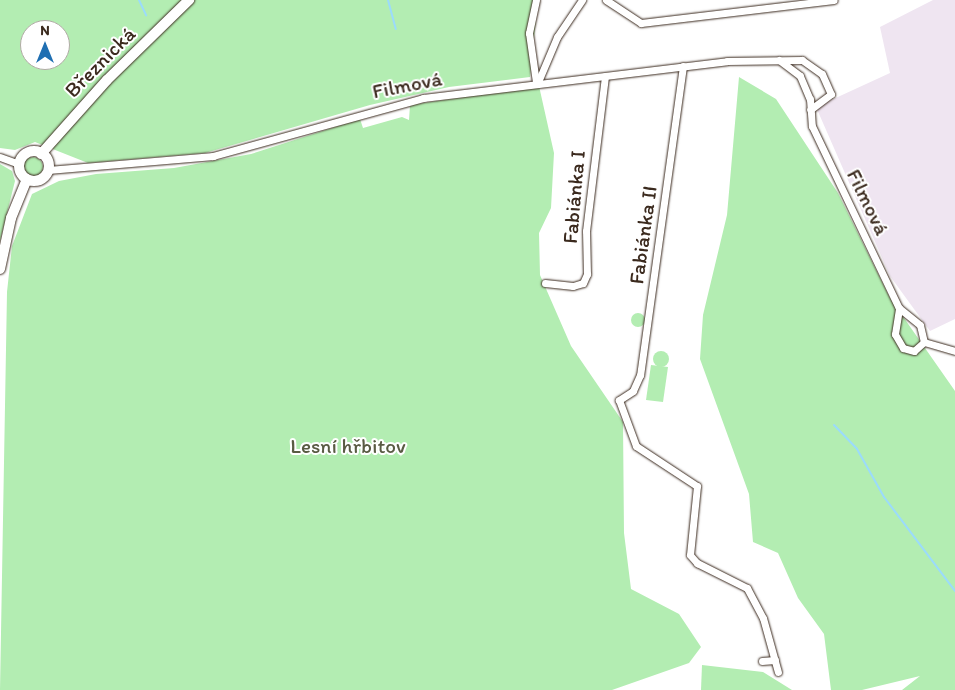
<!DOCTYPE html>
<meta charset="utf-8">
<style>
body{margin:0}
#map{position:relative;width:955px;height:690px;overflow:hidden;background:#fff;font-family:Itim,sans-serif}
div>[style]{position:absolute}
.built>*{inset:0;background:#efe5f1}
.green>*{inset:0;background:#b3edb2}
.round{border-radius:50%}
.stream>*{height:2px;margin:-1px;padding:0 1px;transform-origin:1px;border-radius:1px;background:#9bdbfc}
.roads{filter:drop-shadow(0 0 1px #3b2a1e) drop-shadow(0 0 1px #3b2a1e)}
.street>*{height:7px;margin:-3.5px;padding:0 3.5px;transform-origin:3.5px;border-radius:3.5px;background:#fff}
.secondary>*{height:10px;margin:-5px;padding:0 5px;transform-origin:5px;border-radius:5px;background:#fff}
.secondary>.ring{margin:-5px;padding:0;box-sizing:content-box;background:none;border:10px solid #fff;border-radius:50%}
span{translate:-50% -50%;white-space:nowrap;text-align:center;line-height:1.15;-webkit-text-stroke:4px #fff;paint-order:stroke}
.street-label{font-size:21px;color:#3b2a1e}
.park-label{font-size:21px;color:#595b43}
.north{position:absolute;left:20px;top:20px;width:50px;height:50px;box-sizing:border-box;background:#fff;border:1px solid #b1aaa5;border-radius:50%;rotate:0deg;font-size:14px;font-weight:700;line-height:20px;text-align:center;color:#3b2a1e}
.north::after{content:'';display:block;margin:auto;width:18px;height:22px;background:#1f6fb2;clip-path:polygon(50% 0,100% 100%,50% 72%,0 100%)}
</style>
<div id="map">
<div class="built">
<i style="clip-path:polygon(933px 0,955px 0,955px 319px,930px 331px,890px 276px,816px 107px,890px 73px,880px 27px)"></i>
</div>
<div class="green">
<i style="clip-path:polygon(evenodd,0 0,538px 0,530px 77px,449px 87px,370px 105px,205px 153px,88px 163px,35px 142px,15px 150px,0 148px,0 0,30px 30px,60px 30px,60px 60px,30px 60px,30px 30px)"></i>
<i style="clip-path:polygon(739px 77px,776px 99px,838px 193px,890px 298px,955px 391px,955px 690px,902px 690px,920px 676px,862px 690px,831px 690px,824px 634px,798px 598px,778px 553px,753px 542px,749px 494px,700px 359px,703px 315px,727px 215px)"></i>
<i style="clip-path:polygon(539px 86px,554px 153px,551px 208px,539px 233px,540px 275px,571px 346px,623px 422px,624px 533px,631px 589px,679px 614px,701px 647px,689px 663px,612px 690px,0 690px,7px 292px,12px 246px,32px 194px,59px 181px,96px 174px,174px 168px,251px 154px,360px 119px,363px 128px,402px 117px,409px 120px,410px 105px)"></i>
<i class="round" style="left:23px;top:157px;width:20px;height:20px"></i>
<i style="clip-path:polygon(0 164px,12px 171px,15px 181px,0 241px)"></i>
<i class="round" style="left:631px;top:313px;width:14px;height:14px"></i>
<i class="round" style="left:653px;top:351px;width:16px;height:16px"></i>
<i style="clip-path:polygon(651px 365px,668px 367px,663px 402px,646px 400px)"></i>
<i style="clip-path:polygon(702px 665px,763px 672px,792px 690px,701px 690px)"></i>
</div>
<div class="stream">
<i style="left:139px;top:0;width:17px;rotate:65deg"></i>
<i style="left:388px;top:0;width:30px;rotate:75deg"></i>
<i style="left:834px;top:425px;width:33px;rotate:46deg"></i>
<i style="left:857px;top:449px;width:55px;rotate:60.6deg"></i>
<i style="left:884px;top:497px;width:118px;rotate:52.9deg"></i>
</div>
<div class="roads">
<div class="street">
<i style="left:536px;top:0;width:34px;rotate:102deg"></i>
<i style="left:529px;top:33px;width:49px;rotate:81.9deg"></i>
<i style="left:606px;top:0;width:42px;rotate:33.3deg"></i>
<i style="left:641px;top:23px;width:194px;rotate:-6.8deg"></i>
<i style="left:779px;top:60px;width:26px;rotate:37deg"></i>
<i style="left:800px;top:76px;width:25px;rotate:67deg"></i>
<i style="left:810px;top:99px;width:27px;rotate:86deg"></i>
<i style="left:812px;top:126px;width:202px;rotate:64.5deg"></i>
<i style="left:899px;top:308px;width:27px;rotate:39deg"></i>
<i style="left:920px;top:325px;width:17px;rotate:77deg"></i>
<i style="left:924px;top:342px;width:13px;rotate:138deg"></i>
<i style="left:914px;top:351px;width:11px;rotate:-165deg"></i>
<i style="left:903px;top:348px;width:16px;rotate:-120deg"></i>
<i style="left:895px;top:334px;width:26px;rotate:-81deg"></i>
<i style="left:683px;top:66px;width:312px;rotate:97.9deg"></i>
<i style="left:640px;top:375px;width:17px;rotate:114deg"></i>
<i style="left:633px;top:391px;width:17px;rotate:147deg"></i>
<i style="left:619px;top:400px;width:49px;rotate:69.7deg"></i>
<i style="left:636px;top:446px;width:73px;rotate:33.3deg"></i>
<i style="left:697px;top:486px;width:69px;rotate:95.8deg"></i>
<i style="left:690px;top:555px;width:11px;rotate:49deg"></i>
<i style="left:697px;top:563px;width:56px;rotate:26.6deg"></i>
<i style="left:747px;top:588px;width:34px;rotate:62deg"></i>
<i style="left:763px;top:618px;width:56px;rotate:74.5deg"></i>
<i style="left:538px;top:82px;width:49px;rotate:-67.1deg"></i>
<i style="left:557px;top:37px;width:45px;rotate:-56deg"></i>
<i style="left:0;top:157px;width:20px;rotate:20deg"></i>
<i style="left:48px;top:170px;width:166px;rotate:-4.8deg"></i>
<i style="left:213px;top:156px;width:218px;rotate:-15.4deg"></i>
<i style="left:423px;top:98px;width:306px;rotate:-6.9deg"></i>
<i style="left:727px;top:61px;width:75px;rotate:-0.8deg"></i>
<i style="left:802px;top:60px;width:24px;rotate:35deg"></i>
<i style="left:822px;top:74px;width:22px;rotate:66deg"></i>
<i style="left:831px;top:94px;width:26px;rotate:143deg"></i>
<i style="left:545px;top:283px;width:28px;rotate:6deg"></i>
<i style="left:573px;top:286px;width:10px;rotate:-17deg"></i>
<i style="left:583px;top:283px;width:10px;rotate:-66deg"></i>
<i style="left:587px;top:274px;width:43px;rotate:-91.3deg"></i>
<i style="left:586px;top:231px;width:156px;rotate:-83deg"></i>
<i style="left:924px;top:342px;width:32px;rotate:16deg"></i>
<i style="left:762px;top:661px;width:13px;rotate:-4deg"></i>
</div>
<div class="secondary">
<i class="ring" style="left:19px;top:151px;width:20px;height:20px"></i>
<i style="left:41px;top:154px;width:99px;rotate:-48.3deg"></i>
<i style="left:107px;top:80px;width:115px;rotate:-44.3deg"></i>
<i style="left:0;top:269px;width:52px;rotate:-77.8deg"></i>
<i style="left:11px;top:218px;width:42px;rotate:-67.7deg"></i>
</div>
</div>
<div class="street-label">
<span style="left:100px;top:62px;rotate:-45deg">Březnická</span>
<span style="left:407px;top:85px;rotate:-11deg">Filmová</span>
<span style="left:574px;top:197px;rotate:-85deg">Fabiánka I</span>
<span style="left:868px;top:202px;rotate:64deg">Filmová</span>
<span style="left:643px;top:235px;rotate:-82deg">Fabiánka II</span>
</div>
<div class="park-label">
<span style="left:348px;top:446px">Lesní hřbitov</span>
</div>
<div class="north">N</div>
</div>
